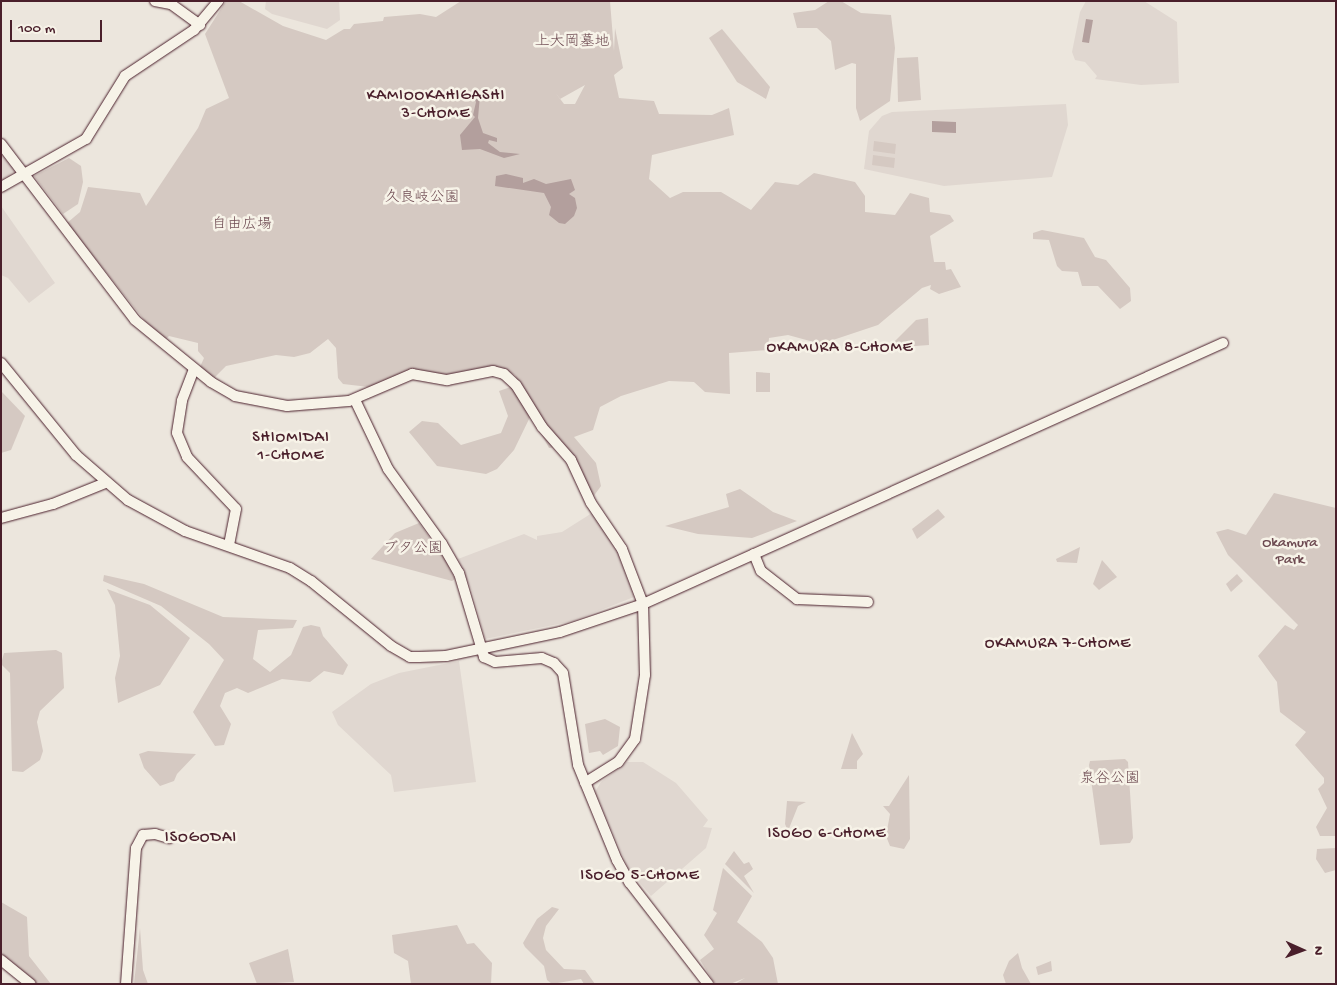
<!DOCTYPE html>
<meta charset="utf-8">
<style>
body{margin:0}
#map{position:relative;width:1337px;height:985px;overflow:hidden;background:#ece6dd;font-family:"Gochi Hand","Klee One",sans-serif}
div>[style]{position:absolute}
.built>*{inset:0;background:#e0d7d0}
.green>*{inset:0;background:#d5c9c2}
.water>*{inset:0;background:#b39f9d}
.roads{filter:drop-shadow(0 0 1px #4a1f2b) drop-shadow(0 0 1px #4a1f2b)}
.secondary>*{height:10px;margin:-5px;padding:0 5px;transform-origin:5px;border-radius:5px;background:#f7f3e8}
span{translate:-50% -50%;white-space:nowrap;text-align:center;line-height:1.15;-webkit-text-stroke:5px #f7f3e8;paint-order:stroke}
.park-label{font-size:15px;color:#6d4a51}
.neighbourhood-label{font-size:16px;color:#4a1f2b;letter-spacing:1px}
.frame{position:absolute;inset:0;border:2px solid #4a1f2b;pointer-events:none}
.north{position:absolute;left:1277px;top:925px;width:50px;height:50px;-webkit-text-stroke:4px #f7f3e8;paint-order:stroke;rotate:92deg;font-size:14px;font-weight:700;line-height:20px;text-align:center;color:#4a1f2b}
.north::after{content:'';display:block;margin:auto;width:18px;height:22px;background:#4a1f2b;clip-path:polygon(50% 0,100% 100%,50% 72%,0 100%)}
.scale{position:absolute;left:10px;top:20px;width:92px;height:22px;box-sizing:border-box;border:2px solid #4a1f2b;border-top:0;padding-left:6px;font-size:15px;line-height:18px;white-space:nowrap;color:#4a1f2b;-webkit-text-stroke:4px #f7f3e8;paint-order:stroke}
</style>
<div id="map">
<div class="built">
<i style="clip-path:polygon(266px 1px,339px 1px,340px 20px,327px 29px,272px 14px,265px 9px)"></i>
<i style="clip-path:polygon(1086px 1px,1144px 1px,1177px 22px,1179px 83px,1141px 85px,1095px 79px,1097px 76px,1085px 62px,1075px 60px,1072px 52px,1080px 12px)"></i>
<i style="clip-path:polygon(1066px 104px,1068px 125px,1052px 177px,944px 186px,864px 169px,869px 131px,882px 116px,892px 112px)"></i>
<i style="clip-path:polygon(1px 154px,15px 171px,1px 180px)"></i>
<i style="clip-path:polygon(1px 206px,55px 283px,29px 303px,8px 278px,1px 275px)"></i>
<i style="clip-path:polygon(592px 513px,618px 553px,634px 597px,573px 621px,485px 639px,472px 591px,458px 559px,524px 534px,537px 540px,537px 536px,562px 532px)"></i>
<i style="clip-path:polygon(459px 661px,476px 782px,394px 792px,391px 775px,338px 725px,332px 712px,371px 684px,399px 673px)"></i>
<i style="clip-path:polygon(627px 762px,643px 762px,676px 783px,708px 820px,703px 827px,712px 828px,706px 848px,651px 896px,629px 870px,595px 792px,601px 782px)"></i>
</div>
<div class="green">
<i style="clip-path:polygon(evenodd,226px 1px,239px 1px,283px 26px,326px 40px,344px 29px,350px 29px,354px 24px,383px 21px,384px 17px,420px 14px,436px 17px,461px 1px,610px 1px,614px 51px,615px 28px,623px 68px,614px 75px,619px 98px,654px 101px,659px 114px,712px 115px,729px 108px,734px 135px,652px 155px,649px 179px,670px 198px,683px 192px,721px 192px,751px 210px,775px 182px,798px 185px,814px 173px,855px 182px,865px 196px,865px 212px,895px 215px,910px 193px,929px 198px,930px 212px,950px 215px,954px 221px,930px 236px,934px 262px,945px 262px,946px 270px,951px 269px,961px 287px,939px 294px,930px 289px,931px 285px,922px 288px,878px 325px,821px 344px,788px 335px,769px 338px,768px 350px,729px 353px,730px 394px,705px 392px,694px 382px,669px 381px,621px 396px,600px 407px,593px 430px,574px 437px,596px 463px,601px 486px,593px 497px,564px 446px,549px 448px,531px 415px,514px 450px,497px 469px,486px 474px,437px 466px,409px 432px,422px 421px,438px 423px,461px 445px,501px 433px,508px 416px,499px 391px,519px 384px,515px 375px,509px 372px,447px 375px,417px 370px,369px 387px,343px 384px,338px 378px,336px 348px,328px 339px,310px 353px,294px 357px,276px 355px,226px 366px,214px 378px,200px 367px,204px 358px,198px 351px,198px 343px,169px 336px,166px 339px,145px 321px,67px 223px,80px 212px,88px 187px,140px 193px,146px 206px,198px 128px,206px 109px,229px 98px,205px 34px,226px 1px,585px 85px,575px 104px,564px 104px,555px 92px,560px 99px,585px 85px)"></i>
<i style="clip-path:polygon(829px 1px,841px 1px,861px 13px,891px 15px,895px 48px,890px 101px,860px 121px,856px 108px,856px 64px,852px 63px,835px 70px,831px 41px,817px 28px,797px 28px,793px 13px,815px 10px)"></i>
<i style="clip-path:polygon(722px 29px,770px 87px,766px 99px,737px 82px,709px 38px)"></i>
<i style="clip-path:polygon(918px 57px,921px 100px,898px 102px,897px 58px)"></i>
<i style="clip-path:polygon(874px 141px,896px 144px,895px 154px,873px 151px)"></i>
<i style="clip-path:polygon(873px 155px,895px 158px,894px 168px,872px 165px)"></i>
<i style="clip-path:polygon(69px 158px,81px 166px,83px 182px,78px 204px,63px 214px,34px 176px)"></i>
<i style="clip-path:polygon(1042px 230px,1084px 238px,1095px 257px,1106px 260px,1130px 288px,1131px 301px,1120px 309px,1098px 286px,1082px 286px,1078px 272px,1062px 271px,1057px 266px,1049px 240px,1033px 239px,1033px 233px)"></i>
<i style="clip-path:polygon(928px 318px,929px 345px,888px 348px,916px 320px)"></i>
<i style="clip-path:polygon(756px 372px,770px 373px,770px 392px,756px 392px)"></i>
<i style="clip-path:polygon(1px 391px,25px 416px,11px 450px,1px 453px)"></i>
<i style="clip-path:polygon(740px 489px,773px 512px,797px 521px,752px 538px,698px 534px,665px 526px,729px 507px,726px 494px)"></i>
<i style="clip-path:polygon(1274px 493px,1336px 508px,1336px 836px,1320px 836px,1316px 827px,1327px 808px,1318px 789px,1324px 783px,1324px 778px,1295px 745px,1306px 732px,1280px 712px,1277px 682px,1258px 656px,1285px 625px,1294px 630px,1298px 625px,1228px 555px,1216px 532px,1228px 529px,1246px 535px)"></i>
<i style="clip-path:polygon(938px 509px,945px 517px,917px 539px,912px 529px)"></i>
<i style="clip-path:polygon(419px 523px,445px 559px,455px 579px,452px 581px,371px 559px,395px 533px)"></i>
<i style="clip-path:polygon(1080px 547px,1077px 563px,1057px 562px,1056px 559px)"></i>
<i style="clip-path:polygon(1102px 560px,1117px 577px,1099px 590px,1093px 584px)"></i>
<i style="clip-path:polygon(1237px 574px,1243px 581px,1231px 592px,1226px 584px)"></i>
<i style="clip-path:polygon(104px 575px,144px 584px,223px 617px,297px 620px,293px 628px,258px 630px,253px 659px,270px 672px,291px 655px,303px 627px,311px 625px,320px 627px,323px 636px,348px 665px,343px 675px,324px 671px,310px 682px,282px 679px,248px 693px,237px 688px,225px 693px,220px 706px,231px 724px,224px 745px,215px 746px,193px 712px,224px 660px,209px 644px,161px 606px,103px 581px)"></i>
<i style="clip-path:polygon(107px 589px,150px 605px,190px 638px,160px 685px,118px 703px,115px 678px,120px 656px,115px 605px)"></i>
<i style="clip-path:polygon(56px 650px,62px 653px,64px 688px,40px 711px,37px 722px,43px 751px,40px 760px,23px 772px,12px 771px,10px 673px,1px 664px,4px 653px)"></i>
<i style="clip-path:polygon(605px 719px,620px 727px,618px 746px,603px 755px,600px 751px,589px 753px,585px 724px)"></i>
<i style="clip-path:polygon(852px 733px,863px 754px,857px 761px,857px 769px,841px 769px)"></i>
<i style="clip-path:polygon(148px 751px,177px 753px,196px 754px,177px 774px,174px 781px,160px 786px,144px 768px,139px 754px)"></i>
<i style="clip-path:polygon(1125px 759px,1128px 762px,1133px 838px,1130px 843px,1100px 845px,1089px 765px,1090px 761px)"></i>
<i style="clip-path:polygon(909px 775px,910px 839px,904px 849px,890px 846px,886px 836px,890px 814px,883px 806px,889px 806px)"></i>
<i style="clip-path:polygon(787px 801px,806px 802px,798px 806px,788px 831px,785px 824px)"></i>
<i style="clip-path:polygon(1336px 848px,1336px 870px,1325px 873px,1316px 859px,1317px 849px)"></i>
<i style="clip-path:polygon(734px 851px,744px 864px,749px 862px,753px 869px,744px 876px,754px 893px,725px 864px)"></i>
<i style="clip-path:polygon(723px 868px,752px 896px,737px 922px,762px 942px,773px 958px,778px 984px,735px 984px,745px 978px,730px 984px,715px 984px,700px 960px,714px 949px,704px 935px,717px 913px,713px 910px)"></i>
<i style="clip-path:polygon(1px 902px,27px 917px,29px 956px,51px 984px,36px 984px,1px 955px)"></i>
<i style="clip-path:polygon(552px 907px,559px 909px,546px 926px,543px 938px,546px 950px,564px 969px,585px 970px,595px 984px,584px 984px,581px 979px,552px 984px,547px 980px,544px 966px,525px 947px,523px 943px,537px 919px)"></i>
<i style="clip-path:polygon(457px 925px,467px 944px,474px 943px,492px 963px,491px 984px,411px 984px,408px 961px,394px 953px,392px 935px)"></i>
<i style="clip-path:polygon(140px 928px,143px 970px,148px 984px,134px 984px)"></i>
<i style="clip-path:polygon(288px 949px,294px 982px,257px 984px,249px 963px)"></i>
<i style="clip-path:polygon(1018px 953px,1022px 968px,1031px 984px,1006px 984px,1003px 975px,1009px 961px)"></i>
<i style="clip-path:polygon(1051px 961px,1052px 971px,1038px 975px,1036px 967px)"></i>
</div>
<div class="water">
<i style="clip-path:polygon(1086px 19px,1093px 20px,1089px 43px,1082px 42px)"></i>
<i style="clip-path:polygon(470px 91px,480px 95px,478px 118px,483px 133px,497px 138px,497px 142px,489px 140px,488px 143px,500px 152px,520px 154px,504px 158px,480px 149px,462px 150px,460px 135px,475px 117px,473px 115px,476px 102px)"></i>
<i style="clip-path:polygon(932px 121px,956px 122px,956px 133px,932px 132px)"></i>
<i style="clip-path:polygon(506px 174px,523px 178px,523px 183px,534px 179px,546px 184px,571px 179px,575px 190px,569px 194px,575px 198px,577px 208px,574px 216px,565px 224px,559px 223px,549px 215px,551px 207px,544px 193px,495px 186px,496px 176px)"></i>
</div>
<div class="roads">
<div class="secondary">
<i style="left:155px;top:1px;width:16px;rotate:11deg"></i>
<i style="left:171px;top:4px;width:36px;rotate:36deg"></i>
<i style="left:1px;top:144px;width:221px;rotate:52.7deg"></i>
<i style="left:135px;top:320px;width:98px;rotate:39.2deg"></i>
<i style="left:211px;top:382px;width:28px;rotate:30deg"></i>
<i style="left:235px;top:396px;width:53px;rotate:10.9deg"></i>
<i style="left:287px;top:406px;width:62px;rotate:-4.6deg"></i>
<i style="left:349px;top:401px;width:69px;rotate:-23.2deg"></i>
<i style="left:412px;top:374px;width:36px;rotate:10deg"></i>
<i style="left:447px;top:380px;width:47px;rotate:-11.1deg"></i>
<i style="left:493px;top:371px;width:11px;rotate:15deg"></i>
<i style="left:504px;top:374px;width:16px;rotate:43deg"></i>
<i style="left:516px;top:385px;width:49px;rotate:58.2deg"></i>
<i style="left:542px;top:427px;width:44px;rotate:48.7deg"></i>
<i style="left:571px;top:460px;width:47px;rotate:65.1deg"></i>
<i style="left:591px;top:503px;width:55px;rotate:56deg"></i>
<i style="left:622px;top:549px;width:59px;rotate:69.1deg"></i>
<i style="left:643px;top:604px;width:71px;rotate:88.4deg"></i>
<i style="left:645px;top:675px;width:65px;rotate:98.9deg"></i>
<i style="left:635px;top:739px;width:29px;rotate:126deg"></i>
<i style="left:618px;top:762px;width:39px;rotate:148deg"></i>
<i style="left:1px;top:187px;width:98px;rotate:-29.5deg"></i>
<i style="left:86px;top:139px;width:74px;rotate:-58.2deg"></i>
<i style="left:125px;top:76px;width:83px;rotate:-33.7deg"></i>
<i style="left:194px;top:30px;width:38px;rotate:-50deg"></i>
<i style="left:1px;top:363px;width:119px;rotate:50.8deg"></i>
<i style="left:76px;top:455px;width:69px;rotate:40.9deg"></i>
<i style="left:128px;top:500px;width:65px;rotate:28.5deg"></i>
<i style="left:185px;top:531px;width:111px;rotate:19.4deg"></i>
<i style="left:290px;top:568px;width:25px;rotate:32deg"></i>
<i style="left:311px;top:581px;width:103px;rotate:39.1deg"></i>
<i style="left:391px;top:646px;width:22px;rotate:30deg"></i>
<i style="left:410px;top:657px;width:9px"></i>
<i style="left:419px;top:657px;width:27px;rotate:-2deg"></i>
<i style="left:446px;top:656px;width:116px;rotate:-11.9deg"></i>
<i style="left:560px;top:632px;width:88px;rotate:-18.6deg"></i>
<i style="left:643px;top:604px;width:636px;rotate:-24.23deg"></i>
<i style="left:194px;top:369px;width:34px;rotate:111deg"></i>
<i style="left:182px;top:401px;width:32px;rotate:99deg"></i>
<i style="left:177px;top:433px;width:26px;rotate:67deg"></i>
<i style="left:187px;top:457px;width:71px;rotate:46.7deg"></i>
<i style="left:236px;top:509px;width:37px;rotate:101deg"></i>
<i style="left:355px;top:400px;width:76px;rotate:64.4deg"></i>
<i style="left:388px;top:469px;width:92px;rotate:54.2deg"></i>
<i style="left:442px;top:544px;width:34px;rotate:60deg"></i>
<i style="left:459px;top:573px;width:88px;rotate:73.4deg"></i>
<i style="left:484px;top:657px;width:12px;rotate:24deg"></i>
<i style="left:495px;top:662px;width:47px;rotate:-4.9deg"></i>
<i style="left:542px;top:658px;width:13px;rotate:23deg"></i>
<i style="left:554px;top:663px;width:13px;rotate:48deg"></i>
<i style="left:563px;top:673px;width:93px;rotate:80.7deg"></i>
<i style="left:578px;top:765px;width:103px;rotate:67.7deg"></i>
<i style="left:617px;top:860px;width:26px;rotate:61deg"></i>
<i style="left:630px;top:883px;width:128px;rotate:52.3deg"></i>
<i style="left:1px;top:518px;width:54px;rotate:-15.1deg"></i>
<i style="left:53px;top:504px;width:56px;rotate:-22deg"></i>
<i style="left:754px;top:554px;width:18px;rotate:68deg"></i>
<i style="left:761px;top:571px;width:46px;rotate:37.9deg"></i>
<i style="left:797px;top:599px;width:71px;rotate:2.4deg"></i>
<i style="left:1px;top:960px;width:38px;rotate:39deg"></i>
<i style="left:126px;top:984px;width:136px;rotate:-85.8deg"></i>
<i style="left:136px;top:848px;width:15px;rotate:-62deg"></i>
<i style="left:143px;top:835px;width:12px;rotate:-5deg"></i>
<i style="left:155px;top:834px;width:15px;rotate:16deg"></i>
</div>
</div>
<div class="park-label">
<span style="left:572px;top:43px">上大岡墓地</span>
<span style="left:422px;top:199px">久良岐公園</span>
<span style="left:242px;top:226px">自由広場</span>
<span style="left:1290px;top:552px">Okamura<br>Park</span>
<span style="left:413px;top:550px">ブタ公園</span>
<span style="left:1110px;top:780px">泉谷公園</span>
</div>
<div class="neighbourhood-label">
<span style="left:436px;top:106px">KAMIOOKAHIGASHI<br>3-CHOME</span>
<span style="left:840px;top:349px">OKAMURA 8-CHOME</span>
<span style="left:291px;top:448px">SHIOMIDAI<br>1-CHOME</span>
<span style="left:1058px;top:645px">OKAMURA 7-CHOME</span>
<span style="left:827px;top:835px">ISOGO 6-CHOME</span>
<span style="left:201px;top:839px">ISOGODAI</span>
<span style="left:640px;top:877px">ISOGO 5-CHOME</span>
</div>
<div class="frame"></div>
<div class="north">N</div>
<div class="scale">100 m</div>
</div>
